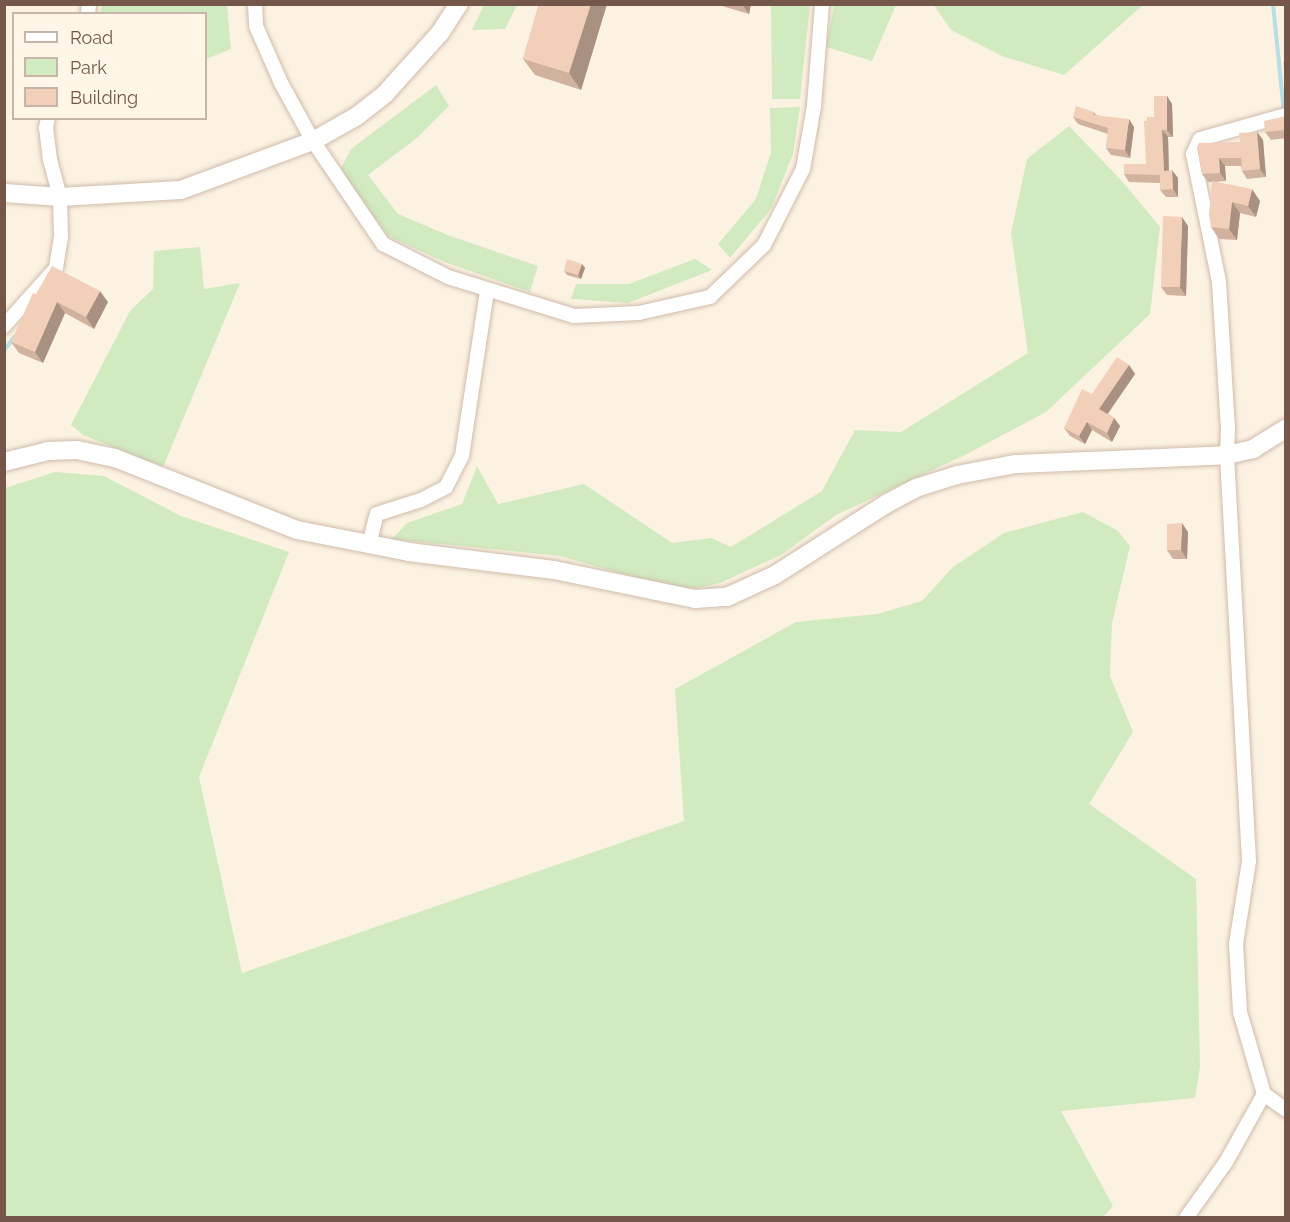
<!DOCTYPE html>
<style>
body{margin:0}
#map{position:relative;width:1290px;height:1222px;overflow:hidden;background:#fcf2e2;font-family:Raleway,sans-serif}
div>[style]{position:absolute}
.green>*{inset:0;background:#d1eac0}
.stream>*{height:4px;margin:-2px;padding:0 2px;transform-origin:2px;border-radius:2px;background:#b6dfe6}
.roads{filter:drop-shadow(0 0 2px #cfbbab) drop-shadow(0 0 2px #cfbbab)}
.street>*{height:14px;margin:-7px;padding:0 7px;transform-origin:7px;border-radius:7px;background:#fff}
.secondary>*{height:18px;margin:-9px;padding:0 9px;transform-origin:9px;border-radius:9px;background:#fff}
.wall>*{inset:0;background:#d0b29f}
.shaded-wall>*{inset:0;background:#a99182}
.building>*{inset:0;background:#f2cfb9}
span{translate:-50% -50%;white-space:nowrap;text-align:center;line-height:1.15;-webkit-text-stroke:5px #fff6e8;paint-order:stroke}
.frame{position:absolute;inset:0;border:6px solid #745748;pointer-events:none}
.legend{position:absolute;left:12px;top:12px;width:195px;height:108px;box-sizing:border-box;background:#fff6e8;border:2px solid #c7b6a8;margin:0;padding:8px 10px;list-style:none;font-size:18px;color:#745748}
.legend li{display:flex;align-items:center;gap:12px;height:30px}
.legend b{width:30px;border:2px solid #c7b6a8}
</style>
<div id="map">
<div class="green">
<i style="clip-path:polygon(102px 5px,227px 5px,231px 49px,206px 59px,206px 14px,100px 13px)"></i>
<i style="clip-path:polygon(484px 5px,484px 4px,517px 5px,505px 29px,472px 30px)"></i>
<i style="clip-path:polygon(771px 5px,810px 5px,800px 99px,772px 99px)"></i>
<i style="clip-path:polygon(834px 5px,896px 5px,872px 61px,826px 47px)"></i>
<i style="clip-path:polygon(934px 5px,1143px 5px,1064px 75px,1002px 56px,951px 30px)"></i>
<i style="clip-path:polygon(436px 85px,449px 106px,418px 137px,368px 175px,398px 214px,450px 236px,538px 266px,530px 292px,442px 261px,388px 236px,340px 170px,351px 149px)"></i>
<i style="clip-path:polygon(800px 107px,793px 154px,771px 209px,730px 258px,718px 244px,756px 199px,771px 152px,770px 108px)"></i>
<i style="clip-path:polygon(1069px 126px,1121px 180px,1160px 227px,1150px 314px,1046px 412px,965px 455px,836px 515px,781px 555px,720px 583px,683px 591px,560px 556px,392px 539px,407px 523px,462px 504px,477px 466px,498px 504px,584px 484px,672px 543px,711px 538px,731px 547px,822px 491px,855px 430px,901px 432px,1028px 353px,1011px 233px,1027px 159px)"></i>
<i style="clip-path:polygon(200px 247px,204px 289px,240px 283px,163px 467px,83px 435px,71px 425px,130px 311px,153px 289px,154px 251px)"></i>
<i style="clip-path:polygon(695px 259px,712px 270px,628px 303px,571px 299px,576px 284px,629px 284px)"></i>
<i style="clip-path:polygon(55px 472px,104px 476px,181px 516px,289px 552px,199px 777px,242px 973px,684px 821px,675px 689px,796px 622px,877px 614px,922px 601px,953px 567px,1004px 533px,1083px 512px,1118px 531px,1130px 546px,1112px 623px,1110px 676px,1133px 732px,1089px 804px,1196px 879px,1200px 1067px,1195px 1098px,1061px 1111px,1113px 1206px,1103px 1217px,5px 1217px,5px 488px)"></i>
</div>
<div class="stream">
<i style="left:1273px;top:4px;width:109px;rotate:84.2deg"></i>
<i style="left:4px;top:351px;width:17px;rotate:-54deg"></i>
</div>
<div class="roads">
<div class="street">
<i style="left:255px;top:4px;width:22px;rotate:87deg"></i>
<i style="left:256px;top:26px;width:62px;rotate:66.3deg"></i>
<i style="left:281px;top:83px;width:66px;rotate:61.1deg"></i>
<i style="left:313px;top:141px;width:125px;rotate:55.8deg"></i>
<i style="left:383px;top:244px;width:73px;rotate:26.9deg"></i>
<i style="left:448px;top:277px;width:132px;rotate:17.2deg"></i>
<i style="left:574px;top:316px;width:65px;rotate:-2.6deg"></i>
<i style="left:639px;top:313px;width:73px;rotate:-12.7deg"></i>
<i style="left:710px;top:297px;width:75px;rotate:-43.9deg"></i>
<i style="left:764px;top:245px;width:85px;rotate:-62.8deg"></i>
<i style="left:803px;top:169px;width:64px;rotate:-80.1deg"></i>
<i style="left:814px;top:106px;width:102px;rotate:-85.5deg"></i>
<i style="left:88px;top:14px;width:10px;rotate:-84deg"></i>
<i style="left:1286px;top:115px;width:89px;rotate:164.4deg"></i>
<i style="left:1200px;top:139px;width:17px;rotate:115deg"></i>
<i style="left:1193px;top:154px;width:131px;rotate:78.5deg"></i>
<i style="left:1219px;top:282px;width:146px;rotate:86.5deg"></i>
<i style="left:1228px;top:428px;width:27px;rotate:92deg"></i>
<i style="left:1227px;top:455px;width:407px;rotate:86.9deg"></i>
<i style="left:1249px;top:861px;width:84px;rotate:98.9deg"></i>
<i style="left:1236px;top:944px;width:68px;rotate:86.6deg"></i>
<i style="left:1240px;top:1012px;width:85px;rotate:73.7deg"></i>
<i style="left:1264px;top:1094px;width:27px;rotate:36deg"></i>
<i style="left:4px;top:326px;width:78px;rotate:-48.1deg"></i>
<i style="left:56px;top:268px;width:31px;rotate:-81deg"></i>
<i style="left:61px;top:237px;width:40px;rotate:-91.4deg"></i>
<i style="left:60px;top:197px;width:38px;rotate:-105deg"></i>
<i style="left:50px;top:160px;width:32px;rotate:-97deg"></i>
<i style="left:46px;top:128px;width:10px;rotate:-79deg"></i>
<i style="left:369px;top:545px;width:32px;rotate:-76deg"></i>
<i style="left:377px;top:514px;width:46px;rotate:-17.7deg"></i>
<i style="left:421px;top:500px;width:28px;rotate:-27deg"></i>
<i style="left:446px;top:487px;width:35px;rotate:-63deg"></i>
<i style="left:462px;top:456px;width:167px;rotate:-81.4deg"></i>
<i style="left:1186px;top:1218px;width:69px;rotate:-54.5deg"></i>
<i style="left:1226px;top:1162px;width:78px;rotate:-60.8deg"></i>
</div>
<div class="secondary">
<i style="left:4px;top:193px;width:56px;rotate:4.1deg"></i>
<i style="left:60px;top:197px;width:121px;rotate:-3.3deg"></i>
<i style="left:181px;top:190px;width:141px;rotate:-20.4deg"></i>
<i style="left:313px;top:141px;width:51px;rotate:-29.6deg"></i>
<i style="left:357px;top:116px;width:36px;rotate:-38deg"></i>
<i style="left:385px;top:94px;width:82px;rotate:-48deg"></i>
<i style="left:440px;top:33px;width:35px;rotate:-57deg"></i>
<i style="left:4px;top:462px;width:45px;rotate:-14deg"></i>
<i style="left:48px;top:451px;width:29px;rotate:-2deg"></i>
<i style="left:77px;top:450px;width:39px;rotate:12deg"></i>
<i style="left:115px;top:458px;width:196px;rotate:21.6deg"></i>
<i style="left:297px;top:530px;width:114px;rotate:11.1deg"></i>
<i style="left:409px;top:552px;width:146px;rotate:7.1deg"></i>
<i style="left:554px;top:570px;width:144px;rotate:11.6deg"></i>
<i style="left:695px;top:599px;width:32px;rotate:-4deg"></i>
<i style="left:727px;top:597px;width:53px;rotate:-24.6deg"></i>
<i style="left:775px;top:575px;width:132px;rotate:-32.6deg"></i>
<i style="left:886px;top:504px;width:34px;rotate:-28deg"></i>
<i style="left:916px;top:488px;width:43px;rotate:-17.6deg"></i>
<i style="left:957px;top:475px;width:60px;rotate:-10.6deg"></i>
<i style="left:1016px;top:464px;width:211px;rotate:-2.4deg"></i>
<i style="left:1227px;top:455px;width:27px;rotate:-13deg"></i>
<i style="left:1253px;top:449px;width:39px;rotate:-32deg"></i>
</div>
</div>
<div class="wall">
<i style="clip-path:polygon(539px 4px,607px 4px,581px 90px,535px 75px,523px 59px)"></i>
<i style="clip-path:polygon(715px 4px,751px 4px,749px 14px)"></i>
<i style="clip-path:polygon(1167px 96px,1172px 104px,1173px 137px,1168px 137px,1169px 170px,1178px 178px,1178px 197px,1166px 197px,1160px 190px,1160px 183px,1129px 182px,1124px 174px,1146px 164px,1147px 121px,1154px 117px)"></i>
<i style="clip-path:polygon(1094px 112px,1096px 115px,1134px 127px,1130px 158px,1111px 155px,1106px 148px,1108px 134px,1078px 124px,1073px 117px)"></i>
<i style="clip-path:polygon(1286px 116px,1286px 138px,1271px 140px,1265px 132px)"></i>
<i style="clip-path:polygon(1257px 132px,1263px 140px,1266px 177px,1247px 179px,1242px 171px,1241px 166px,1225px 166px,1226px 181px,1214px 182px,1260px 201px,1256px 217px,1240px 213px,1237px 240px,1219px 239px,1211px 227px,1212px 182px,1208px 182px,1202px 174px,1197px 147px,1240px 142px)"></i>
<i style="clip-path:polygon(1188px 226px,1186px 296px,1167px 295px,1161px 287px)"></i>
<i style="clip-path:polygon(582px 264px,585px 268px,581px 279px,567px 275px,564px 271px)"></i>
<i style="clip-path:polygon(36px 294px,108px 302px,94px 329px,65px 313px,43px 363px,19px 353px,11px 342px)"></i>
<i style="clip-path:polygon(1129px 365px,1135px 374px,1108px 414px,1114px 418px,1120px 426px,1112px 442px,1092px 430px,1085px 444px,1070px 436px,1064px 428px,1092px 394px)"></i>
<i style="clip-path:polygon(1188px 532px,1187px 559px,1173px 559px,1167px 550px)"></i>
</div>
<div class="shaded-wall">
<i style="clip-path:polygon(591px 4px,607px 4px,581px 90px,569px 73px)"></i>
<i style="clip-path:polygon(742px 4px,751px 4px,749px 14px)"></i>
<i style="clip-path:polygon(1167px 96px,1172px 104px,1173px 137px,1167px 130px)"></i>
<i style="clip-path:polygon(1129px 119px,1134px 127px,1130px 158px,1125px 150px)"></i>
<i style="clip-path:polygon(1162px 130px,1168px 137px,1169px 178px,1164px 171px)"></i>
<i style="clip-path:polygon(1257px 132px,1263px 140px,1266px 177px,1260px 169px)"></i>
<i style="clip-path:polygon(1219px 158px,1225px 166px,1226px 181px,1220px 173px)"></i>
<i style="clip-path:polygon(1172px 170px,1178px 178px,1178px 197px,1173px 189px)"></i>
<i style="clip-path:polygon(1252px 189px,1260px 201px,1256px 217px,1248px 206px)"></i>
<i style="clip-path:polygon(1232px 202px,1240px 213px,1237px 240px,1229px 229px)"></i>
<i style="clip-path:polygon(1182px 217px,1188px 226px,1186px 296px,1180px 287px)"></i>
<i style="clip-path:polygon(582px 264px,585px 268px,581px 279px,578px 275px)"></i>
<i style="clip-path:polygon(100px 291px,108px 302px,94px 329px,86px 317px)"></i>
<i style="clip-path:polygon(57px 302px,65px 313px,43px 363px,35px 352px)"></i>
<i style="clip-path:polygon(1129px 365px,1135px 374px,1105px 417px,1099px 409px)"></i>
<i style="clip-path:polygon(1114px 418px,1120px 426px,1112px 442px,1107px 433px)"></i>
<i style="clip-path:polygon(1087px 422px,1092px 430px,1085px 444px,1079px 436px)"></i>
<i style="clip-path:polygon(1182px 523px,1188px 532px,1187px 559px,1181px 550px)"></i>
</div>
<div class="building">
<i style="clip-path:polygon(539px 4px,591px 4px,569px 73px,523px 59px)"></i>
<i style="clip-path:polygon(1283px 62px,1286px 62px,1286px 87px)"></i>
<i style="clip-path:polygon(1154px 96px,1167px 96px,1167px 130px,1162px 130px,1164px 171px,1172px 170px,1173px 189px,1160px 190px,1160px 175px,1124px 174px,1124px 164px,1146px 164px,1144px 121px,1147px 121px,1147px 117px,1154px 117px)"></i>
<i style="clip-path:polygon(1076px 106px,1094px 112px,1093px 115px,1129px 119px,1125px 150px,1106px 148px,1108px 128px,1073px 117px)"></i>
<i style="clip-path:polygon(1286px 116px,1286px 130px,1265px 132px,1264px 121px)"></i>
<i style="clip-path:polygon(1257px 132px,1260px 169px,1242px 171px,1241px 158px,1219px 158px,1220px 173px,1202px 174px,1197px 147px,1199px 143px,1240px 142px,1239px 133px)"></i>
<i style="clip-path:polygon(1212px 181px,1252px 189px,1248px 206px,1232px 202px,1229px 229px,1211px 227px,1209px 214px)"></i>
<i style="clip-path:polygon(1163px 216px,1182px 217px,1180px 287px,1161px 287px)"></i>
<i style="clip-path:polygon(567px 259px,582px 264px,578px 275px,564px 271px)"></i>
<i style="clip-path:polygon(52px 266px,100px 291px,86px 317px,57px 302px,35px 352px,11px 342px,33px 293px,36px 294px)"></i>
<i style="clip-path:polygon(1117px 357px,1129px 365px,1099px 409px,1114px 418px,1107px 433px,1087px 422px,1079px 436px,1064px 428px,1082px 389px,1092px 394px)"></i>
<i style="clip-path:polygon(1182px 523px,1181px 550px,1167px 550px,1167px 524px)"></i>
</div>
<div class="frame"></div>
<ul class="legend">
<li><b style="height:8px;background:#fff"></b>Road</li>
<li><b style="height:16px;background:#d1eac0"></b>Park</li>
<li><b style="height:16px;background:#f2cfb9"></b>Building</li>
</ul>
</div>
